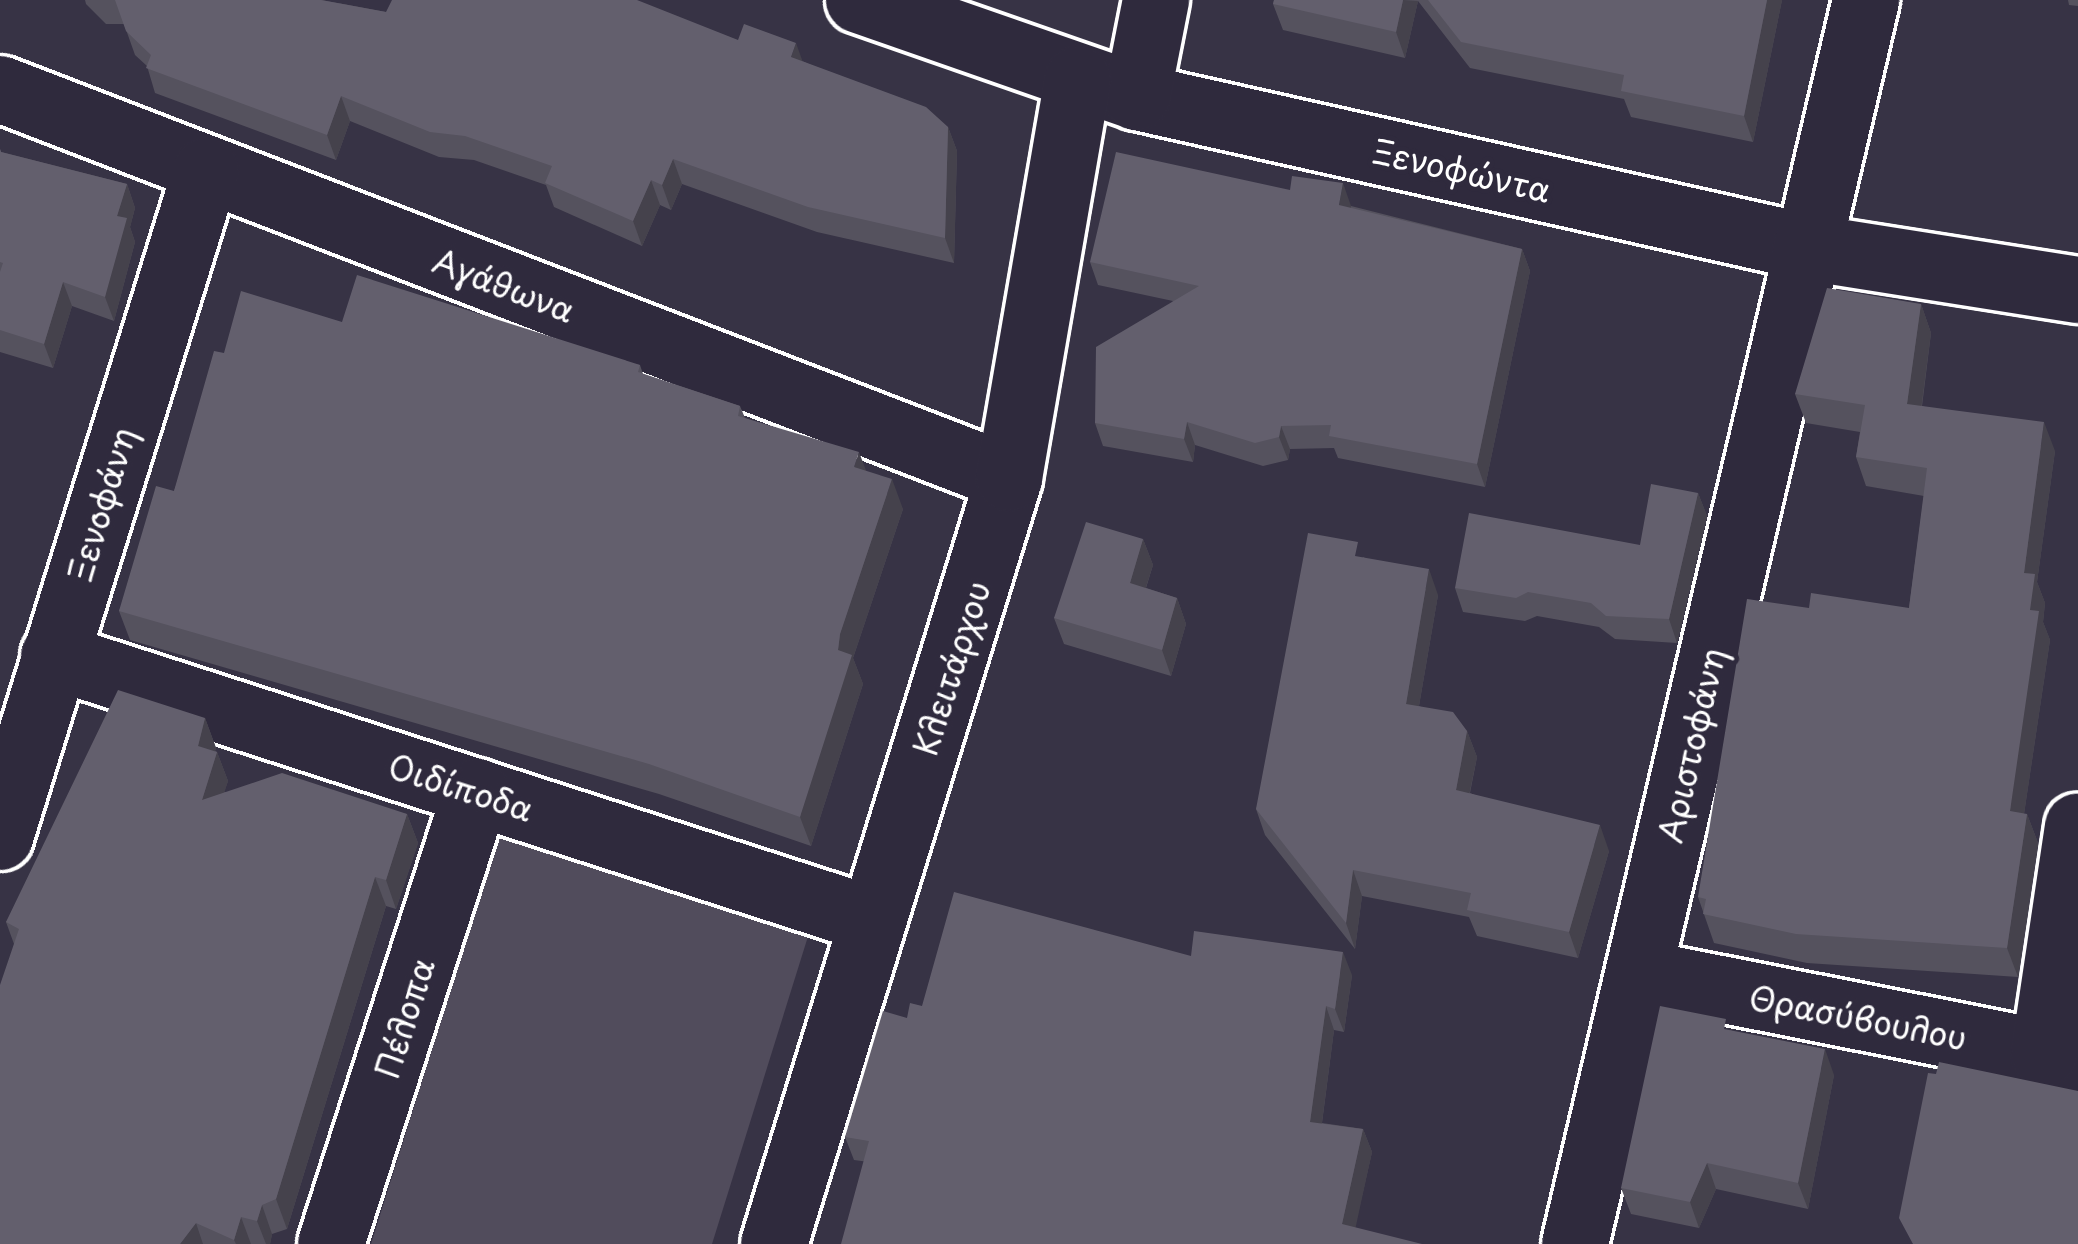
<!DOCTYPE html>
<html>
<head>
<meta charset="utf-8">
<style>
  body { margin:0 }
  #map { position:relative; width:2078px; height:1244px; overflow:hidden; background:#373345; font-family:"Playpen Sans",sans-serif }
  div>[style] { position:absolute }
  .green>* { inset:0; background:#514c5c }
  .roads { filter:drop-shadow(3px 0 #fff) drop-shadow(-3px 0 #fff) drop-shadow(0 3px #fff) drop-shadow(0 -3px #fff) }
  .minor>* { height:66px; margin:-33px; padding:0 33px; transform-origin:33px; border-radius:33px; background:#2f2a3d }
  .wall>* { inset:0; background:#55525e }
  .shaded-wall>* { inset:0; background:#45424c }
  .building>* { inset:0; background:#635f6d }
  span { translate:-50% -50%; white-space:nowrap; text-align:center; line-height:1.15; -webkit-text-stroke:10px #2f2a3d; paint-order:stroke }
  .street-label { font-size:33px; color:#fff }
</style>
</head>
<body>
<div id="map">
  <div class="green">
    <div style="clip-path:polygon(499px 835px,810px 930px,712px 1244px,371px 1244px)"></div>
  </div>
  <div class="roads">
    <div class="minor">
      <div style="left:859px;top:0;width:294px;rotate:19.2deg"></div>
      <div style="left:1137px;top:97px;width:686px;rotate:12.64deg"></div>
      <div style="left:1806px;top:247px;width:275px;rotate:9deg"></div>
      <div style="left:0;top:89px;width:1081px;rotate:21.08deg"></div>
      <div style="left:1137px;top:97px;width:99px;rotate:-78.9deg"></div>
      <div style="left:54px;top:656px;width:856px;rotate:17.88deg"></div>
      <div style="left:0;top:837px;width:697px;rotate:-72.81deg"></div>
      <div style="left:1639px;top:973px;width:448px;rotate:11.2deg"></div>
      <div style="left:2044px;top:1054px;width:230px;rotate:-81.5deg"></div>
      <div style="left:331px;top:1244px;width:475px;rotate:-72.2deg"></div>
      <div style="left:774px;top:1244px;width:801px;rotate:-72.94deg"></div>
      <div style="left:1009px;top:478px;width:405px;rotate:-80.2deg"></div>
      <div style="left:1575px;top:1244px;width:1278px;rotate:-76.83deg"></div>
    </div>
  </div>
  <div class="wall">
    <div style="clip-path:polygon(85px 0,321px 0,386px 12px,738px 40px,802px 61px,948px 127px,957px 151px,954px 263px,817px 232px,682px 184px,671px 210px,660px 205px,642px 246px,554px 207px,546px 185px,474px 160px,439px 157px,350px 121px,336px 160px,155px 93px,147px 66px,135px 55px,124px 24px,106px 24px,86px 4px)"></div>
    <div style="clip-path:polygon(1274px 0,1782px 0,1753px 142px,1631px 117px,1624px 99px,1470px 68px,1418px 1px,1405px 58px,1283px 30px,1273px 4px)"></div>
    <div style="clip-path:polygon(2068px 0,2078px 0,2078px 6px,2069px 5px)"></div>
    <div style="clip-path:polygon(0 149px,1px 152px,127px 184px,135px 208px,130px 227px,135px 242px,114px 321px,72px 306px,53px 368px,0 352px)"></div>
    <div style="clip-path:polygon(1351px 206px,1522px 249px,1530px 271px,1485px 487px,1338px 458px,1334px 448px,1290px 449px,1288px 460px,1263px 466px,1195px 445px,1193px 462px,1103px 446px,1095px 423px,1173px 301px,1098px 285px,1090px 262px)"></div>
    <div style="clip-path:polygon(1921px 304px,1931px 333px,1922px 406px,2055px 451px,2037px 582px,2045px 603px,2043px 622px,2050px 640px,2024px 814px,2027px 814px,2038px 843px,2018px 977px,1807px 963px,1714px 943px,1698px 897px,1809px 608px,1909px 608px,1924px 496px,1866px 486px,1856px 457px,1860px 432px,1806px 423px,1795px 394px)"></div>
    <div style="clip-path:polygon(342px 322px,640px 365px,643px 374px,740px 406px,745px 418px,866px 471px,903px 509px,853px 658px,863px 684px,811px 846px,659px 794px,130px 640px,119px 611px,174px 491px,224px 353px)"></div>
    <div style="clip-path:polygon(1698px 493px,1707px 516px,1677px 643px,1615px 639px,1599px 627px,1537px 616px,1525px 621px,1463px 612px,1455px 588px,1640px 545px)"></div>
    <div style="clip-path:polygon(1143px 539px,1153px 565px,1146px 588px,1177px 598px,1186px 624px,1171px 676px,1064px 644px,1054px 618px)"></div>
    <div style="clip-path:polygon(1363px 557px,1438px 595px,1419px 706px,1467px 731px,1477px 757px,1470px 793px,1609px 851px,1578px 958px,1477px 936px,1469px 917px,1362px 896px,1355px 949px,1265px 835px,1256px 809px)"></div>
    <div style="clip-path:polygon(205px 718px,216px 748px,215px 751px,217px 752px,228px 781px,224px 792px,407px 814px,418px 843px,396px 909px,386px 906px,287px 1229px,272px 1234px,270px 1244px,0 1244px,14px 944px,6px 922px)"></div>
    <div style="clip-path:polygon(1191px 956px,1352px 975px,1344px 1032px,1334px 1030px,1322px 1123px,1363px 1129px,1372px 1152px,1355px 1227px,854px 1160px,845px 1137px,907px 1018px,922px 1006px)"></div>
    <div style="clip-path:polygon(1730px 1030px,1834px 1075px,1808px 1209px,1716px 1189px,1699px 1228px,1631px 1214px,1621px 1188px)"></div>
  </div>
  <div class="shaded-wall">
    <div style="clip-path:polygon(1403px 0,1418px 1px,1405px 58px,1396px 32px)"></div>
    <div style="clip-path:polygon(1767px 0,1782px 0,1753px 142px,1744px 116px)"></div>
    <div style="clip-path:polygon(796px 43px,805px 68px,791px 57px)"></div>
    <div style="clip-path:polygon(341px 96px,350px 121px,336px 160px,327px 135px)"></div>
    <div style="clip-path:polygon(948px 127px,957px 151px,954px 263px,945px 238px)"></div>
    <div style="clip-path:polygon(673px 159px,682px 184px,671px 210px,662px 185px)"></div>
    <div style="clip-path:polygon(651px 180px,660px 205px,642px 246px,633px 221px)"></div>
    <div style="clip-path:polygon(1343px 183px,1351px 206px,1348px 227px,1339px 205px)"></div>
    <div style="clip-path:polygon(127px 184px,135px 208px,130px 227px,135px 242px,114px 321px,105px 297px,117px 216px)"></div>
    <div style="clip-path:polygon(1522px 249px,1530px 271px,1485px 487px,1477px 464px)"></div>
    <div style="clip-path:polygon(63px 282px,72px 306px,53px 368px,44px 344px)"></div>
    <div style="clip-path:polygon(1921px 304px,1931px 333px,1918px 433px,1907px 404px)"></div>
    <div style="clip-path:polygon(1187px 422px,1195px 445px,1193px 462px,1184px 439px)"></div>
    <div style="clip-path:polygon(2044px 422px,2055px 451px,2037px 582px,2045px 603px,2043px 622px,2050px 640px,2020px 841px,2010px 811px,2030px 610px,2024px 573px)"></div>
    <div style="clip-path:polygon(1281px 426px,1290px 449px,1288px 460px,1279px 437px)"></div>
    <div style="clip-path:polygon(859px 452px,870px 481px,854px 467px)"></div>
    <div style="clip-path:polygon(892px 479px,903px 509px,853px 658px,863px 684px,811px 846px,800px 817px,838px 650px,840px 634px)"></div>
    <div style="clip-path:polygon(1698px 493px,1707px 516px,1677px 643px,1669px 619px)"></div>
    <div style="clip-path:polygon(1143px 539px,1153px 565px,1139px 609px,1130px 583px)"></div>
    <div style="clip-path:polygon(1429px 569px,1438px 595px,1415px 729px,1406px 704px)"></div>
    <div style="clip-path:polygon(1177px 598px,1186px 624px,1171px 676px,1162px 650px)"></div>
    <div style="clip-path:polygon(205px 718px,216px 748px,208px 775px,198px 746px)"></div>
    <div style="clip-path:polygon(1467px 731px,1477px 757px,1465px 815px,1456px 790px)"></div>
    <div style="clip-path:polygon(217px 752px,228px 781px,213px 829px,202px 800px)"></div>
    <div style="clip-path:polygon(407px 814px,418px 843px,396px 909px,386px 880px)"></div>
    <div style="clip-path:polygon(2027px 814px,2038px 843px,2018px 977px,2007px 948px)"></div>
    <div style="clip-path:polygon(1600px 825px,1609px 851px,1578px 958px,1569px 932px)"></div>
    <div style="clip-path:polygon(1353px 870px,1362px 896px,1355px 949px,1346px 923px)"></div>
    <div style="clip-path:polygon(375px 877px,386px 906px,287px 1229px,276px 1199px)"></div>
    <div style="clip-path:polygon(1343px 952px,1352px 975px,1344px 1032px,1335px 1009px)"></div>
    <div style="clip-path:polygon(1326px 1006px,1334px 1030px,1319px 1145px,1310px 1122px)"></div>
    <div style="clip-path:polygon(1825px 1049px,1834px 1075px,1808px 1209px,1798px 1183px)"></div>
    <div style="clip-path:polygon(1363px 1129px,1372px 1152px,1352px 1244px,1342px 1224px)"></div>
    <div style="clip-path:polygon(1707px 1163px,1716px 1189px,1699px 1228px,1690px 1202px)"></div>
    <div style="clip-path:polygon(262px 1205px,272px 1234px,270px 1244px,266px 1244px,257px 1221px)"></div>
    <div style="clip-path:polygon(241px 1217px,251px 1244px,236px 1244px,234px 1240px)"></div>
    <div style="clip-path:polygon(196px 1223px,203px 1244px,180px 1244px)"></div>
  </div>
  <div class="building">
    <div style="clip-path:polygon(115px 0,321px 0,386px 12px,392px 0,637px 0,738px 40px,744px 24px,796px 43px,791px 57px,926px 107px,948px 127px,945px 238px,808px 207px,673px 159px,662px 185px,651px 180px,633px 221px,545px 183px,552px 166px,465px 136px,430px 132px,341px 96px,327px 135px,146px 68px,151px 55px,126px 31px)"></div>
    <div style="clip-path:polygon(1274px 0,1403px 0,1396px 32px,1273px 4px)"></div>
    <div style="clip-path:polygon(1428px 0,1767px 0,1744px 116px,1621px 91px,1624px 75px,1461px 42px)"></div>
    <div style="clip-path:polygon(0 149px,1px 152px,127px 184px,117px 216px,127px 218px,105px 297px,63px 282px,44px 344px,0 330px,0 272px,3px 263px,0 262px)"></div>
    <div style="clip-path:polygon(1116px 152px,1290px 190px,1292px 176px,1343px 183px,1339px 205px,1522px 249px,1477px 464px,1329px 436px,1331px 425px,1281px 426px,1279px 437px,1255px 443px,1187px 422px,1184px 439px,1095px 423px,1096px 347px,1199px 286px,1090px 262px)"></div>
    <div style="clip-path:polygon(357px 275px,640px 365px,638px 372px,740px 406px,738px 416px,859px 452px,854px 467px,892px 479px,840px 634px,838px 650px,852px 655px,800px 817px,649px 764px,119px 611px,156px 486px,174px 491px,214px 351px,224px 353px,241px 291px,342px 322px)"></div>
    <div style="clip-path:polygon(1827px 288px,1921px 304px,1907px 404px,2044px 422px,2024px 573px,2035px 574px,2030px 610px,2039px 611px,2010px 811px,2027px 814px,2007px 948px,1796px 934px,1703px 914px,1706px 899px,1698px 897px,1747px 599px,1809px 608px,1811px 593px,1909px 608px,1927px 468px,1856px 457px,1865px 405px,1795px 394px)"></div>
    <div style="clip-path:polygon(1651px 484px,1698px 493px,1669px 619px,1606px 616px,1591px 603px,1528px 592px,1516px 598px,1455px 588px,1469px 513px,1640px 545px)"></div>
    <div style="clip-path:polygon(1086px 522px,1143px 539px,1130px 583px,1177px 598px,1162px 650px,1054px 618px)"></div>
    <div style="clip-path:polygon(1308px 533px,1358px 542px,1355px 556px,1429px 569px,1406px 704px,1453px 712px,1467px 731px,1456px 790px,1600px 825px,1569px 932px,1467px 910px,1471px 893px,1353px 870px,1346px 923px,1256px 809px)"></div>
    <div style="clip-path:polygon(118px 690px,205px 718px,198px 746px,217px 752px,202px 800px,282px 773px,407px 814px,386px 880px,375px 877px,276px 1199px,262px 1205px,257px 1221px,241px 1217px,234px 1240px,196px 1223px,180px 1244px,0 1244px,0 985px,19px 929px,6px 922px)"></div>
    <div style="clip-path:polygon(954px 892px,1191px 956px,1194px 931px,1343px 952px,1335px 1009px,1326px 1006px,1310px 1122px,1363px 1129px,1342px 1224px,1422px 1244px,841px 1244px,869px 1141px,845px 1137px,883px 1011px,907px 1018px,910px 1003px,922px 1006px)"></div>
    <div style="clip-path:polygon(1660px 1006px,1726px 1019px,1724px 1029px,1825px 1049px,1798px 1183px,1707px 1163px,1690px 1202px,1621px 1188px)"></div>
    <div style="clip-path:polygon(1939px 1062px,2078px 1091px,2078px 1244px,1913px 1244px,1899px 1218px,1928px 1073px,1936px 1074px)"></div>
  </div>
  <div class="street-label">
    <span style="left:1462px;top:170px;rotate:13deg">Ξενοφώντα</span>
    <span style="left:504px;top:285px;rotate:21deg">Αγάθωνα</span>
    <span style="left:101px;top:504px;rotate:-73deg">Ξενοφάνη</span>
    <span style="left:951px;top:668px;rotate:-72deg">Κλειτάρχου</span>
    <span style="left:1691px;top:745px;rotate:-77deg">Αριστοφάνη</span>
    <span style="left:461px;top:787px;rotate:18deg">Οιδίποδα</span>
    <span style="left:1858px;top:1017px;rotate:11deg">Θρασύβουλου</span>
    <span style="left:404px;top:1018px;rotate:-72deg">Πέλοπα</span>
  </div>
</div>
</body>
</html>
